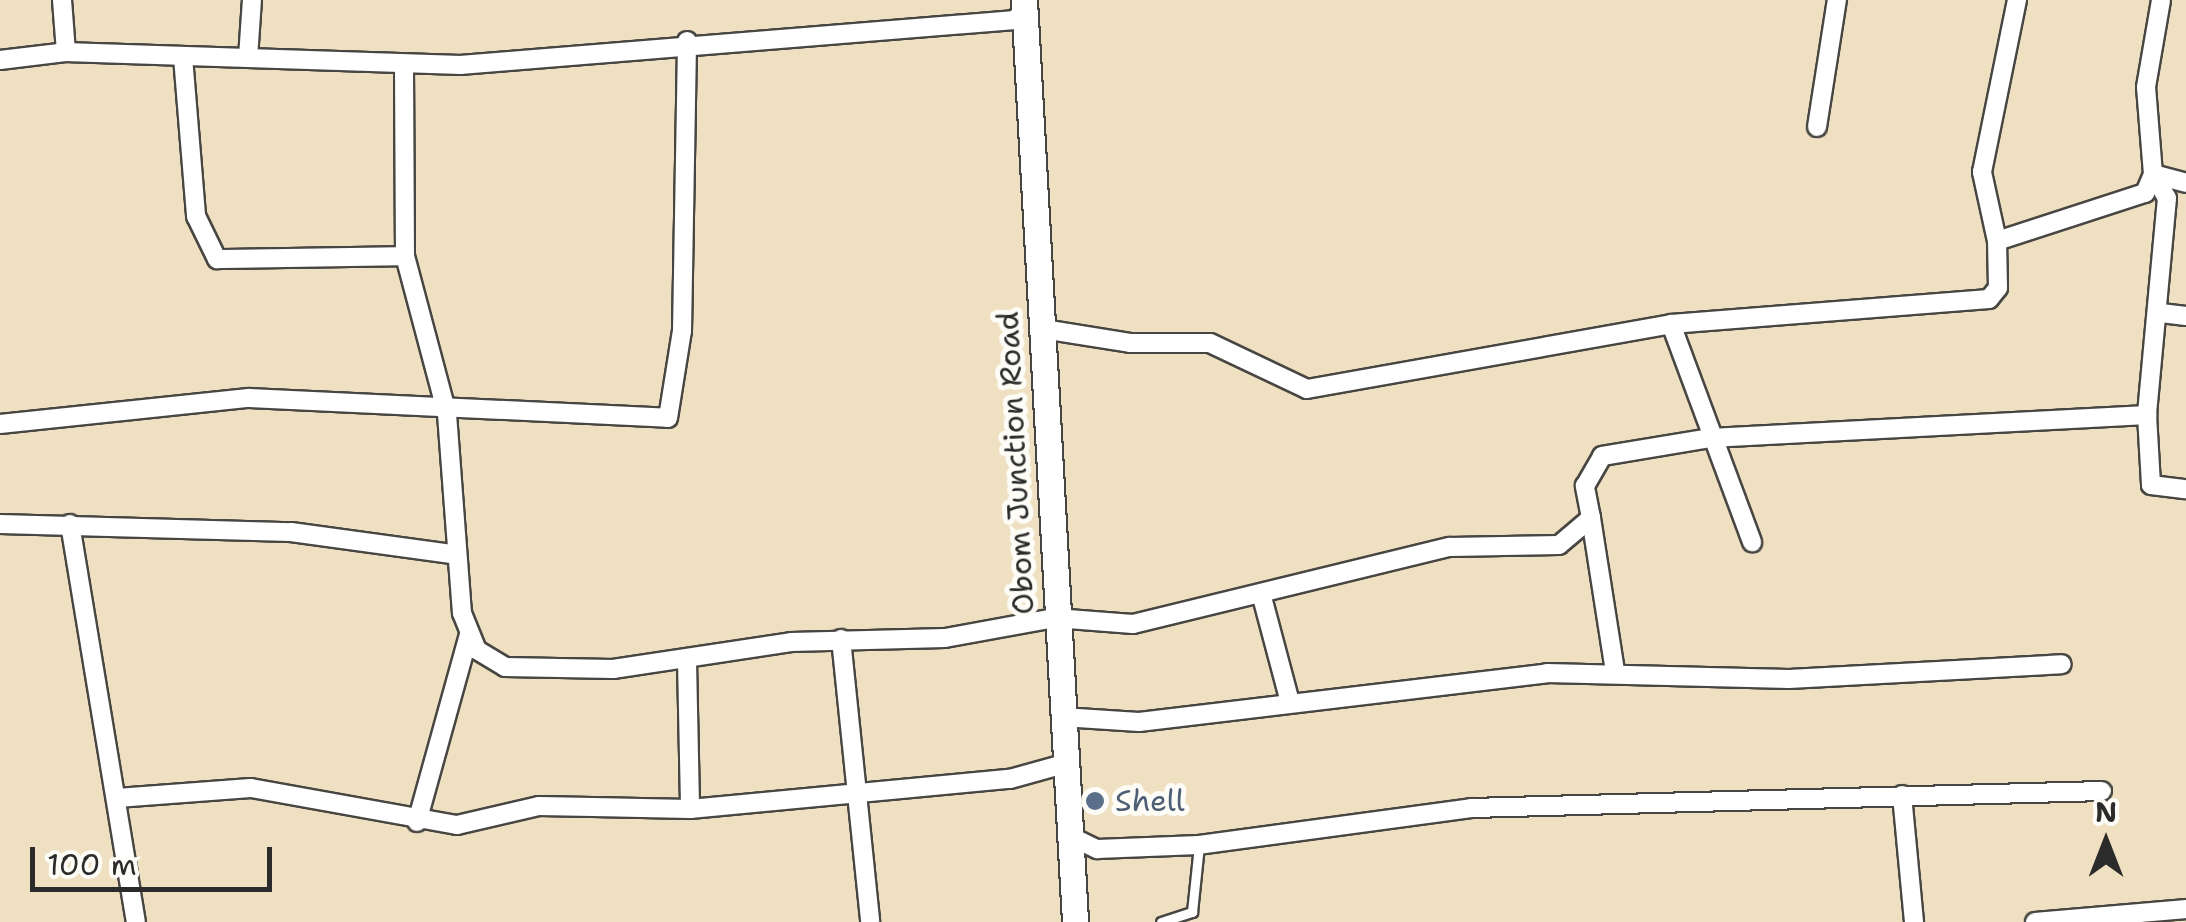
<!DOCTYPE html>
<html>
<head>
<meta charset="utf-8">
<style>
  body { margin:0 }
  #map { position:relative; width:2186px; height:922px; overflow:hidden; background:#efe0c1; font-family:"Shantell Sans",sans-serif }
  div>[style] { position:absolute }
  .roads { filter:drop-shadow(2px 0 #484642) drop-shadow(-2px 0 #484642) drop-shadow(0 2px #484642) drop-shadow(0 -2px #484642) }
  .lane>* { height:9px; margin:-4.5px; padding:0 4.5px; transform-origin:4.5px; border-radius:4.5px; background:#fff }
  .street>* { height:18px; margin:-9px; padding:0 9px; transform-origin:9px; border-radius:9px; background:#fff }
  .secondary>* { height:25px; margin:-12.5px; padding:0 12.5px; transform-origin:12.5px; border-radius:12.5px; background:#fff }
  .dots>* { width:28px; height:28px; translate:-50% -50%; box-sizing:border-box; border:5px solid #fdfcf7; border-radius:50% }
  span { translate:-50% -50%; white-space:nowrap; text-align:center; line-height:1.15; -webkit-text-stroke:10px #fdfcf7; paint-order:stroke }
  .street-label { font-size:30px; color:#2b2b2b }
  .service-label { font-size:30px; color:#4e5e75 }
  .left { translate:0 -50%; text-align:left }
  .north { position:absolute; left:2056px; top:792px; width:100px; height:100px; -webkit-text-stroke:8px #fdfcf7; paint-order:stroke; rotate:0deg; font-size:28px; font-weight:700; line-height:40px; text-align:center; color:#2b2b2b }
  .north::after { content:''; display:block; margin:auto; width:35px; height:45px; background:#2b2b2b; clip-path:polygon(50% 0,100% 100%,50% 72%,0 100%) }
  .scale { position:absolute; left:30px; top:847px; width:242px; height:45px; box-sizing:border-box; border:5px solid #2b2b2b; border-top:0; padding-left:12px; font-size:30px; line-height:35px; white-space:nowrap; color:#2b2b2b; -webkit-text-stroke:8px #fdfcf7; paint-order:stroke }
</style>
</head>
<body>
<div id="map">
  <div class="roads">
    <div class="lane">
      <div style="left:1161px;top:922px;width:33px;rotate:-18deg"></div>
      <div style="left:1192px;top:912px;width:67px;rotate:-84deg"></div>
    </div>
    <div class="street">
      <div style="left:62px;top:0;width:52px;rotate:85.6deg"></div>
      <div style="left:183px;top:57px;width:160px;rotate:85.3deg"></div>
      <div style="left:196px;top:216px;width:48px;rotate:64deg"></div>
      <div style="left:217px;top:259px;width:188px;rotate:-0.9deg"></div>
      <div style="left:248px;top:58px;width:58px;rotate:-86.1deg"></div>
      <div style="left:0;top:60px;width:66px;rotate:-6.9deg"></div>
      <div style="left:66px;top:52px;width:394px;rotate:1.9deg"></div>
      <div style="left:460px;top:65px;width:557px;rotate:-4.64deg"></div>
      <div style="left:1015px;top:20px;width:15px;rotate:-48deg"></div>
      <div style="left:404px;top:67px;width:189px;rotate:89.7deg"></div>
      <div style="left:405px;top:256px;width:163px;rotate:75.1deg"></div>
      <div style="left:447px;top:414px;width:200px;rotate:85.7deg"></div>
      <div style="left:462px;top:613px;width:40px;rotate:68deg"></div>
      <div style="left:477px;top:650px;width:33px;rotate:31deg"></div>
      <div style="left:505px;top:667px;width:108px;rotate:1.1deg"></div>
      <div style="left:613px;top:669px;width:180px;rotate:-8.6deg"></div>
      <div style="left:791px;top:642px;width:154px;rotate:-1.5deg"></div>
      <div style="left:945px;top:638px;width:112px;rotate:-10.3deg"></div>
      <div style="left:1055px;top:618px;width:78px;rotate:4.4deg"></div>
      <div style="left:1133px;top:624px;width:326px;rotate:-13.7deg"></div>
      <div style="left:1450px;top:547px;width:109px;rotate:-1.1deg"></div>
      <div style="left:1559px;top:545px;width:42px;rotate:-40.2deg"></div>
      <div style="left:1591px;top:518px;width:33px;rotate:-101deg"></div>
      <div style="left:1585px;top:486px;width:34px;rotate:-60deg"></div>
      <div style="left:1602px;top:456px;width:109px;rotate:-9.5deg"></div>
      <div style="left:1710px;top:438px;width:438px;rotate:-3deg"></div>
      <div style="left:1817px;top:127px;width:129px;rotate:-81.1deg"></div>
      <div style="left:2153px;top:174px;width:28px;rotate:60deg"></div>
      <div style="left:2167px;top:198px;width:218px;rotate:95.3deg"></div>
      <div style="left:2147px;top:415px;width:70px;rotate:86.7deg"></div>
      <div style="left:2151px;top:485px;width:35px;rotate:7deg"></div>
      <div style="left:2153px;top:174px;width:34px;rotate:15deg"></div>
      <div style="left:1997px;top:241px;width:71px;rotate:-102.3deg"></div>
      <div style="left:1982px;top:172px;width:176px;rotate:-78.5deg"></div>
      <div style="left:2161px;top:313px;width:25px;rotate:7deg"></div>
      <div style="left:1671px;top:324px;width:233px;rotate:69.6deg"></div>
      <div style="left:1043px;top:329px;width:88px;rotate:9.1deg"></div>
      <div style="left:1130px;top:343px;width:80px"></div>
      <div style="left:1210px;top:343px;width:107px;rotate:25.4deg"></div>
      <div style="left:1307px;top:389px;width:370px;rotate:-10.1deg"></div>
      <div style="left:1671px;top:324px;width:319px;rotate:-4.5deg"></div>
      <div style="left:1989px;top:299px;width:14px;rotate:-51deg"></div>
      <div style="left:1998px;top:288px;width:47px;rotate:-91.2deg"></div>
      <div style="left:1997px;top:241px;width:156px;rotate:-18deg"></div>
      <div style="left:2145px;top:193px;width:21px;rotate:-67deg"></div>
      <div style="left:2153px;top:174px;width:87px;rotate:-94.6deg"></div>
      <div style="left:2146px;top:87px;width:88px;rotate:-80.2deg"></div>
      <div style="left:0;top:424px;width:250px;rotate:-6deg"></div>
      <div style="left:249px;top:398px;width:419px;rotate:2.7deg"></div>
      <div style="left:668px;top:418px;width:88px;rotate:-80.9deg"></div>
      <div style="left:682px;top:331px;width:290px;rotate:-89deg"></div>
      <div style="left:1591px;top:518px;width:156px;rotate:81.1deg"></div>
      <div style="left:0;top:524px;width:291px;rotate:1.6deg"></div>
      <div style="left:291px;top:532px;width:162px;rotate:7.8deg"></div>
      <div style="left:70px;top:524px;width:403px;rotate:80.6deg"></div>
      <div style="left:1262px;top:597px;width:109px;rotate:75.1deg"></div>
      <div style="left:841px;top:639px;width:284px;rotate:84.1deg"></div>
      <div style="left:687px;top:661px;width:148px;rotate:88.8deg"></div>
      <div style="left:1062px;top:717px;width:77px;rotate:3.7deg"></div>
      <div style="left:1139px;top:722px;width:411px;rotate:-6.8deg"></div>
      <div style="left:1547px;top:673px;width:242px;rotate:1.4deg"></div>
      <div style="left:1789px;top:679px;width:273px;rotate:-3.1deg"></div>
      <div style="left:1902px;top:795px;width:128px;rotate:84.6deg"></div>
      <div style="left:117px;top:798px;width:134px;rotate:-4.3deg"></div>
      <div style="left:251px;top:788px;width:209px;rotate:10.2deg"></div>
      <div style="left:457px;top:825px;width:84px;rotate:-13deg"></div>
      <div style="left:539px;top:806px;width:151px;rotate:1.1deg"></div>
      <div style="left:690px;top:809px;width:321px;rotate:-5.4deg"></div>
      <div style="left:1010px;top:779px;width:56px;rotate:-15.5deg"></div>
      <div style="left:417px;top:822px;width:195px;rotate:-74.5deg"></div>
      <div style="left:1072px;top:837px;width:28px;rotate:26deg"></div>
      <div style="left:1097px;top:849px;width:102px;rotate:-2.2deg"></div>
      <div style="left:1199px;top:845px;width:275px;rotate:-7.7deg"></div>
      <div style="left:1471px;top:808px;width:631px;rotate:-1.54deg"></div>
      <div style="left:2035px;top:922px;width:152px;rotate:-4.9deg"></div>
    </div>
    <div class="secondary">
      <div style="left:1024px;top:0;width:923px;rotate:86.83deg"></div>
    </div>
  </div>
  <div class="dots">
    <div style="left:1095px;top:801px;background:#5c6f8a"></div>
  </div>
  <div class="street-label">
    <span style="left:1016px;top:463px;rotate:-93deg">Obom Junction Road</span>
  </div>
  <div class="service-label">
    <span class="left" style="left:1115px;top:801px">Shell</span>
  </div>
  <div class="north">N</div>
  <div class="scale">100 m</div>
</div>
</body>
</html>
